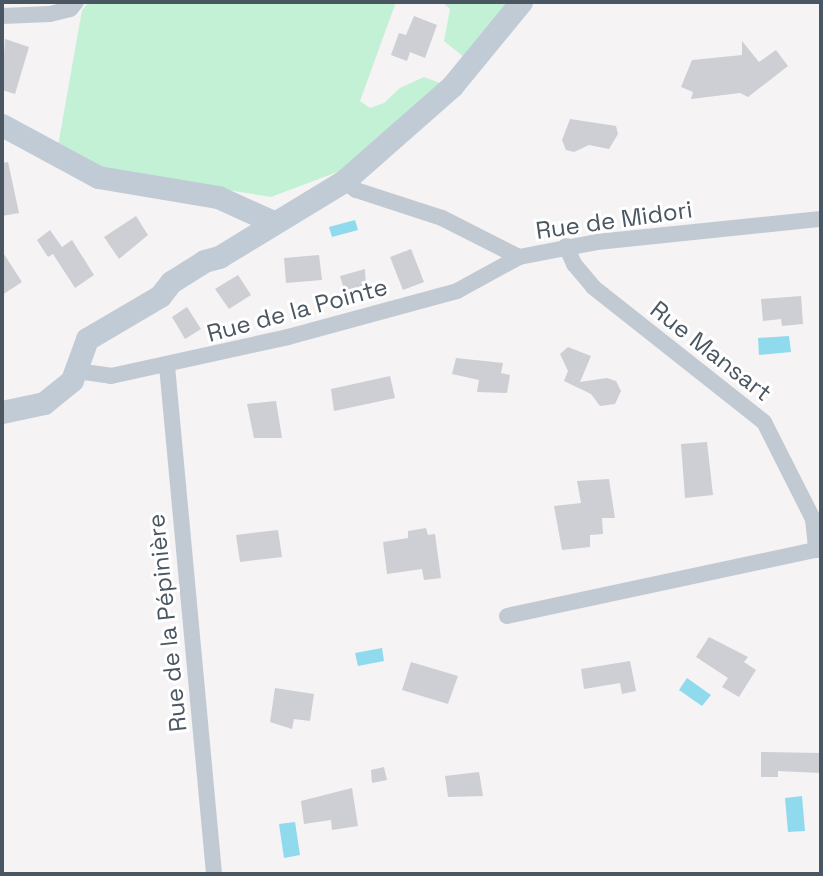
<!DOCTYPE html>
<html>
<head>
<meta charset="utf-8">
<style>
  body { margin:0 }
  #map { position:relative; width:823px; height:876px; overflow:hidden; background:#f5f3f3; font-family:"Space Grotesk",sans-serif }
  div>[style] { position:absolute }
  .green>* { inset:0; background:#c3f1d5 }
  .water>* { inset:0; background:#90daee }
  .building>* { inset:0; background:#cdcfd5 }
  .street>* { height:16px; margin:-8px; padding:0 8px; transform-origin:8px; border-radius:8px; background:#c1cad2 }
  .secondary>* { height:23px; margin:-11.5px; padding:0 11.5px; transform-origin:11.5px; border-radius:11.5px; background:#c1cbd6 }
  span { translate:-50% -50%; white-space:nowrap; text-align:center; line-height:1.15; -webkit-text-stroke:6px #fff; paint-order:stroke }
  .street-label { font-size:24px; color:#4a5661 }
  .frame { position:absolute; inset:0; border:4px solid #4a5661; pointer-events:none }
</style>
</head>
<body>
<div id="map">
  <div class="green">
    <div style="clip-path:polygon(89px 2px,396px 2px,360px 101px,370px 108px,384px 103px,400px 88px,424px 77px,440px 83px,345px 169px,271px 197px,114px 172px,58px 146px,82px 10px)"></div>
    <div style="clip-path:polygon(442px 2px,508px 2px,465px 58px,444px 41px,450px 9px)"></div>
  </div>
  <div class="water">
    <div style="clip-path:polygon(355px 220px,358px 230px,332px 237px,329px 227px)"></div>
    <div style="clip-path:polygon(789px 336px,791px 352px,759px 355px,758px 338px)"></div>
    <div style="clip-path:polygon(382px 648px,384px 661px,358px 666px,355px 653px)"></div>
    <div style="clip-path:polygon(687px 678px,711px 695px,702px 706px,679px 690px)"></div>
    <div style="clip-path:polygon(802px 796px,805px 831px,788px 832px,785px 798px)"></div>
    <div style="clip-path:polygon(295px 822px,300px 855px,284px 858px,279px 824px)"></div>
  </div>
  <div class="building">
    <div style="clip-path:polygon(414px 16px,437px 25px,425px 58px,410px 52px,407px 61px,391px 55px,399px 33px,406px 35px)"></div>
    <div style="clip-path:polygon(5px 39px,29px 47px,15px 94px,2px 90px)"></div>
    <div style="clip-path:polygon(742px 41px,759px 62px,776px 50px,788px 66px,748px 97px,740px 93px,691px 99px,693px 92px,681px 87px,692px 60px,742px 55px)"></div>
    <div style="clip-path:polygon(570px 119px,616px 126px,618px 134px,609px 149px,589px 145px,574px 152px,566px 150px,562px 140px)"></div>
    <div style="clip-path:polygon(8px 162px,19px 213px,2px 216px,2px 163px)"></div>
    <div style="clip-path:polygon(136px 216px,148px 235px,119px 259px,104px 237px)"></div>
    <div style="clip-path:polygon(50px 230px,62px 247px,72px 240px,94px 275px,75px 288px,53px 254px,48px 257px,37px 240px)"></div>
    <div style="clip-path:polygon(411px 249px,424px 282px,403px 290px,390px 257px)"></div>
    <div style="clip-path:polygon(2px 251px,22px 282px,2px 295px)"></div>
    <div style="clip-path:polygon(319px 255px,322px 280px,286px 283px,284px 258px)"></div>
    <div style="clip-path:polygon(365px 269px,366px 290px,346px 296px,340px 276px)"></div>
    <div style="clip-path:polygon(238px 275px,251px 295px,229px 309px,215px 289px)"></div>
    <div style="clip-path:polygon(801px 296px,803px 324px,782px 326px,781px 319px,763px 321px,761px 299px)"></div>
    <div style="clip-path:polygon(187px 307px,201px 329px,185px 339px,172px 317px)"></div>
    <div style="clip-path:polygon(568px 347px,591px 356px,580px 382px,607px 378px,616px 381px,621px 391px,615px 404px,600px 406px,591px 394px,564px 381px,568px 371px,560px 354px)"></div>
    <div style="clip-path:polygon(456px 358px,503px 363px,501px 373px,510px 375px,507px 393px,477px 392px,479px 380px,452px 374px)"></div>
    <div style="clip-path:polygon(390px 376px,395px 398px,334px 411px,331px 389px)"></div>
    <div style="clip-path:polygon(276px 401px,282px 438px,254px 438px,247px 404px)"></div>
    <div style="clip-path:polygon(707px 442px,713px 495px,685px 498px,681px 444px)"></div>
    <div style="clip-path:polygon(609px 479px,615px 518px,602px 518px,603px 534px,590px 535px,590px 547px,562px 550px,554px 506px,581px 503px,577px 481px)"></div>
    <div style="clip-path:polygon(426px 528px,428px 535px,435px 534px,441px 578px,424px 580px,422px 569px,387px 574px,383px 542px,408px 538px,408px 531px)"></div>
    <div style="clip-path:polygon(278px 530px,282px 557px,240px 562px,236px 535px)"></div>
    <div style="clip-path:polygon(709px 637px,748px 657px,744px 662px,756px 670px,739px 697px,722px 687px,728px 678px,696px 657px)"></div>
    <div style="clip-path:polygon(630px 661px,636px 691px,622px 694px,620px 683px,584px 689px,581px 669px)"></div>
    <div style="clip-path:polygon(411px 662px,458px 676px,448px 704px,402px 690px)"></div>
    <div style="clip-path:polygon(275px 688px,314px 694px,310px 721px,294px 719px,292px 729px,270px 722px)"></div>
    <div style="clip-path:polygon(761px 752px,821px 753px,821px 773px,778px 771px,778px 777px,761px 777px)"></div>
    <div style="clip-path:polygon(384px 767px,387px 780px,372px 783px,371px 770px)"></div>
    <div style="clip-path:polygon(479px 772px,483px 796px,448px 797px,445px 776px)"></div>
    <div style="clip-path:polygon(352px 788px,358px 826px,332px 830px,331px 820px,304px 824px,301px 801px)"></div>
  </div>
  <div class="street">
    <div style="left:2px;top:16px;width:48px;rotate:-2.4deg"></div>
    <div style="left:50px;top:14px;width:21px;rotate:-14deg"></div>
    <div style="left:70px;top:9px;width:9px;rotate:-49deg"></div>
    <div style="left:344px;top:181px;width:15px;rotate:37deg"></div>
    <div style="left:356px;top:190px;width:90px;rotate:18deg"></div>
    <div style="left:442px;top:218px;width:86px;rotate:26.9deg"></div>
    <div style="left:519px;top:257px;width:79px;rotate:-10.9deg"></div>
    <div style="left:597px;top:242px;width:225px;rotate:-5.9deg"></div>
    <div style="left:566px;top:246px;width:20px;rotate:66deg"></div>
    <div style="left:574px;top:264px;width:30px;rotate:50deg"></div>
    <div style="left:593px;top:287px;width:218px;rotate:38.3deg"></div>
    <div style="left:764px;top:422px;width:109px;rotate:63.2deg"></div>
    <div style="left:813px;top:519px;width:31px;rotate:84deg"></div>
    <div style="left:816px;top:550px;width:5px"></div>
    <div style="left:167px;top:366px;width:510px;rotate:84.71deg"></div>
    <div style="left:77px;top:371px;width:34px;rotate:8deg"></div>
    <div style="left:111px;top:376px;width:181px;rotate:-12.4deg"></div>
    <div style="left:288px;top:337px;width:175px;rotate:-15.2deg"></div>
    <div style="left:457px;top:291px;width:71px;rotate:-28.7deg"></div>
    <div style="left:507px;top:616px;width:316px;rotate:-12.1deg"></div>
  </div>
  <div class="secondary">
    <div style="left:2px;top:125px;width:109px;rotate:28.4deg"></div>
    <div style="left:98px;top:177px;width:122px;rotate:9.5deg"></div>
    <div style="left:218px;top:197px;width:60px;rotate:24.4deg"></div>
    <div style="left:2px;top:412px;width:43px;rotate:-12.1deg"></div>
    <div style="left:44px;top:403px;width:36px;rotate:-39deg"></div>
    <div style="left:72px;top:380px;width:44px;rotate:-69.9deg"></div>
    <div style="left:87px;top:339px;width:85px;rotate:-30.5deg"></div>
    <div style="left:160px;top:296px;width:18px;rotate:-52deg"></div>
    <div style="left:171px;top:282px;width:39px;rotate:-32deg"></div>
    <div style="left:204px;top:261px;width:16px;rotate:-15deg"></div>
    <div style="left:219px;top:257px;width:146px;rotate:-31.3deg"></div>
    <div style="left:344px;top:181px;width:144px;rotate:-41.3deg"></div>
    <div style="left:452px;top:86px;width:109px;rotate:-50.6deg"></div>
  </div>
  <div class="street-label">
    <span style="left:614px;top:220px;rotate:-8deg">Rue de Midori</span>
    <span style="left:297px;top:310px;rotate:-15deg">Rue de la Pointe</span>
    <span style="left:711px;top:351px;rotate:38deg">Rue Mansart</span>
    <span style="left:167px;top:623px;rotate:-96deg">Rue de la Pépinière</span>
  </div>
  <div class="frame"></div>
</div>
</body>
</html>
